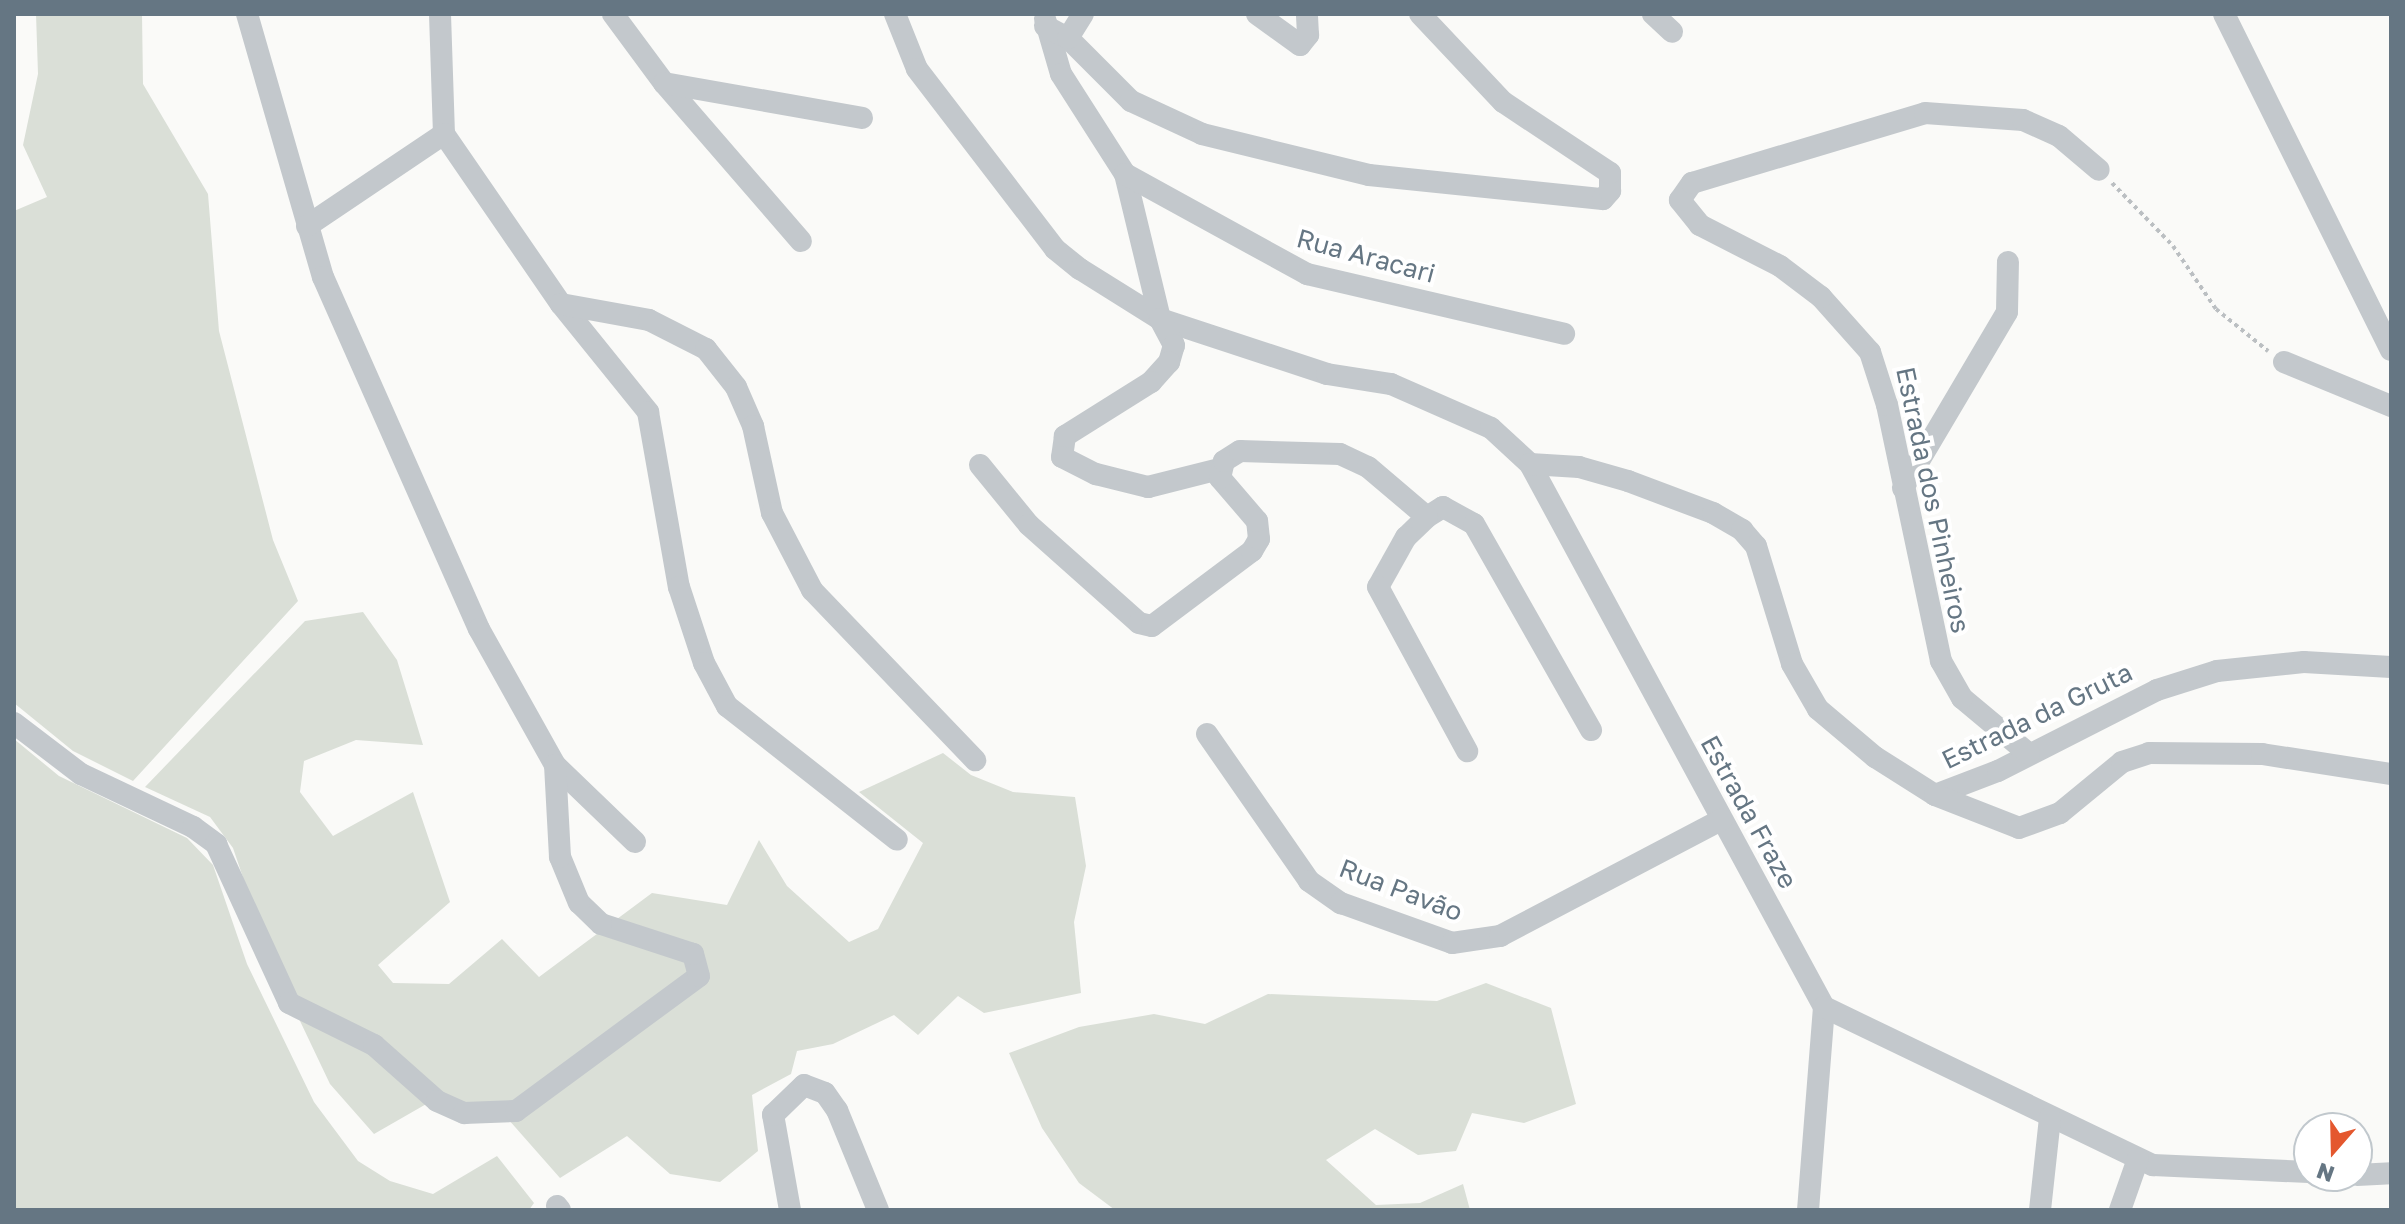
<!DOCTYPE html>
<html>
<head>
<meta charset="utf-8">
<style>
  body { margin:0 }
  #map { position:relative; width:2405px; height:1224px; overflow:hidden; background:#fafaf8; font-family:"Golos Text",sans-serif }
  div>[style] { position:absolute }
  .green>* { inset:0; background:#dadfd7 }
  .path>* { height:4px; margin-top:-2px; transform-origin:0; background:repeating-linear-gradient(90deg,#bbbfc2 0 4px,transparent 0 8px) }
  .minor>* { height:22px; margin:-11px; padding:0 11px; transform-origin:11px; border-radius:11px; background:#c3c8cc }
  span { translate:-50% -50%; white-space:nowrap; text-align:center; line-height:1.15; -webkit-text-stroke:8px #fff; paint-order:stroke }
  .street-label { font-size:26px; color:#657683 }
  .frame { position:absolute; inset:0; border:16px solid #657683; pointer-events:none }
  .north { position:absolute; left:2293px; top:1112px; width:80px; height:80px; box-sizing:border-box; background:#fff; border:2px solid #c1c8cd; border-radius:50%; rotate:200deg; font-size:22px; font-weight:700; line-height:32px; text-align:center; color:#657683 }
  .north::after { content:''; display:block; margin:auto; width:28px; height:36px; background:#e4572e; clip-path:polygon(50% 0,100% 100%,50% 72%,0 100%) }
</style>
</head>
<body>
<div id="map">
  <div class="green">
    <div style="clip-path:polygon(36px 14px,142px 14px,143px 84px,208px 194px,219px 331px,273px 540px,298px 601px,133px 781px,73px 751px,14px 703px,14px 211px,47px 197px,23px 145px,38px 74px)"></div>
    <div style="clip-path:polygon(363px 612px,397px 660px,423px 745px,356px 740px,304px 761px,300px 792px,333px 836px,413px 792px,450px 902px,378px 965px,393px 983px,449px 984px,502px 939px,539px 977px,652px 893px,727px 905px,759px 840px,787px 886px,849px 942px,878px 929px,923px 843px,859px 792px,943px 753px,971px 775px,1013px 792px,1075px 797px,1086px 866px,1074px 922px,1081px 993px,984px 1013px,958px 996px,918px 1035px,894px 1015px,833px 1044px,797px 1051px,791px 1074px,752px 1095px,758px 1151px,720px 1182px,670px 1174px,627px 1136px,560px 1178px,508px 1119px,435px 1099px,374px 1134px,330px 1084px,271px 960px,233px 848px,210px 817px,145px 787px,305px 621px)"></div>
    <div style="clip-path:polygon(14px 739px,59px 776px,187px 838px,213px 865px,247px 964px,314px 1102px,358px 1161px,390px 1181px,433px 1194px,497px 1156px,534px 1203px,529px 1210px,14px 1210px)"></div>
    <div style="clip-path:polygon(1486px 983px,1551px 1008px,1576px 1104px,1524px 1123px,1472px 1113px,1456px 1151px,1418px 1155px,1375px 1129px,1326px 1160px,1376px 1205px,1420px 1203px,1463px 1184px,1470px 1210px,1115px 1210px,1079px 1183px,1042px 1128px,1009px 1053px,1079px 1027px,1154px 1014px,1205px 1024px,1268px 994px,1437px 1001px)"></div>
  </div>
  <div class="path">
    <div style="left:2112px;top:183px;width:88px;rotate:45.9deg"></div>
    <div style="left:2173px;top:246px;width:76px;rotate:55.7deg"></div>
    <div style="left:2216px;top:309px;width:67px;rotate:38.9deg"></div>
  </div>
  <div class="minor">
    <div style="left:247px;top:14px;width:274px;rotate:73.9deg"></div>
    <div style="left:323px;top:277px;width:385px;rotate:66.1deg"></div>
    <div style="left:479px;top:629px;width:156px;rotate:60.8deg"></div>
    <div style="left:555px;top:765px;width:111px;rotate:43.9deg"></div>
    <div style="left:440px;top:14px;width:120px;rotate:88.1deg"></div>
    <div style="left:444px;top:134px;width:206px;rotate:55.5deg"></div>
    <div style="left:561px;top:304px;width:139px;rotate:51.1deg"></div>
    <div style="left:648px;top:412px;width:178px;rotate:80deg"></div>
    <div style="left:679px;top:587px;width:80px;rotate:71.8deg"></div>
    <div style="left:704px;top:663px;width:49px;rotate:61.9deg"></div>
    <div style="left:727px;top:706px;width:216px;rotate:38.2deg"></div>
    <div style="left:613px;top:14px;width:86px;rotate:53.5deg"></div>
    <div style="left:664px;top:83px;width:209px;rotate:49.1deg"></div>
    <div style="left:895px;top:14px;width:59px;rotate:68.2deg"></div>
    <div style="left:917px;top:69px;width:227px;rotate:52.5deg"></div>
    <div style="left:1055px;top:249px;width:32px;rotate:39deg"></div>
    <div style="left:1080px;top:269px;width:94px;rotate:32deg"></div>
    <div style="left:1160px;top:319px;width:176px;rotate:18.2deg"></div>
    <div style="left:1327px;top:374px;width:65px;rotate:8.9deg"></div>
    <div style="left:1391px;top:384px;width:109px;rotate:23.7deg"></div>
    <div style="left:1491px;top:428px;width:53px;rotate:42.7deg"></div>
    <div style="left:1530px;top:464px;width:617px;rotate:61.57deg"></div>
    <div style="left:1824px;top:1007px;width:204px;rotate:94.5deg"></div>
    <div style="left:1257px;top:14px;width:53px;rotate:35.8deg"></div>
    <div style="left:1300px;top:45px;width:13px;rotate:-51deg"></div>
    <div style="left:1308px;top:35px;width:21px;rotate:-93deg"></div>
    <div style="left:1653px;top:14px;width:26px;rotate:43deg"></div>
    <div style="left:2224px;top:14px;width:375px;rotate:63.6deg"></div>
    <div style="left:1045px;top:19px;width:57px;rotate:73.8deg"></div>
    <div style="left:1061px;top:74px;width:119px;rotate:57.4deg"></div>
    <div style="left:1125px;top:174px;width:149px;rotate:76.4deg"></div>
    <div style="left:1160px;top:319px;width:30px;rotate:62deg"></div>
    <div style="left:1174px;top:345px;width:18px;rotate:106deg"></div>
    <div style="left:1169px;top:362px;width:27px;rotate:132deg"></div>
    <div style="left:1151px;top:382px;width:102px;rotate:147.9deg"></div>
    <div style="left:1065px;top:436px;width:21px;rotate:98deg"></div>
    <div style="left:1062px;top:457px;width:38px;rotate:27deg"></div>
    <div style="left:1096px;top:474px;width:54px;rotate:14deg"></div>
    <div style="left:1148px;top:487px;width:73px;rotate:-14.2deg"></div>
    <div style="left:1045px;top:26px;width:26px;rotate:28deg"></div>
    <div style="left:1068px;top:38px;width:89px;rotate:45deg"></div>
    <div style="left:1131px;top:101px;width:78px;rotate:24.9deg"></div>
    <div style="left:1202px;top:134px;width:172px;rotate:13.8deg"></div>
    <div style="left:1369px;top:175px;width:235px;rotate:5.9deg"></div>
    <div style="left:1603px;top:199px;width:11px;rotate:-49deg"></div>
    <div style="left:1610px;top:191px;width:18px;rotate:-90deg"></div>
    <div style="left:1610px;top:173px;width:128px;rotate:-146.4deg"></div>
    <div style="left:1503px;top:102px;width:121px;rotate:-133.3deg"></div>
    <div style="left:1068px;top:38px;width:28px;rotate:-58deg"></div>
    <div style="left:664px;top:83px;width:201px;rotate:10deg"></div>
    <div style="left:1125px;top:174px;width:208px;rotate:28.8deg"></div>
    <div style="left:1307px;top:274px;width:264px;rotate:13.1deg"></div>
    <div style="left:307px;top:226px;width:165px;rotate:-33.9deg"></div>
    <div style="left:561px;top:304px;width:89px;rotate:10.3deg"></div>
    <div style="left:649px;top:320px;width:64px;rotate:27deg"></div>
    <div style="left:706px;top:349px;width:48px;rotate:51.7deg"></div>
    <div style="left:736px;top:387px;width:43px;rotate:66.4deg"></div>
    <div style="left:753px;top:426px;width:89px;rotate:77.7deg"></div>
    <div style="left:772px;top:513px;width:87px;rotate:62.5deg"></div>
    <div style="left:812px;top:590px;width:236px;rotate:46.2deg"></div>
    <div style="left:2284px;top:362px;width:116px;rotate:22.4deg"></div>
    <div style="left:1530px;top:464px;width:49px;rotate:3.5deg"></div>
    <div style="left:1579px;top:467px;width:51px;rotate:15.9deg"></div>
    <div style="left:1628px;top:481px;width:91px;rotate:20.6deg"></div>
    <div style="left:1713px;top:513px;width:34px;rotate:30deg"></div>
    <div style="left:1742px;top:530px;width:21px;rotate:49deg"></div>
    <div style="left:1756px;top:546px;width:123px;rotate:73deg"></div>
    <div style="left:1792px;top:664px;width:52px;rotate:60deg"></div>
    <div style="left:1818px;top:709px;width:75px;rotate:40.1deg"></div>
    <div style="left:1875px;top:757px;width:71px;rotate:32.3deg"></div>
    <div style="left:1935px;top:795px;width:67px;rotate:-20.9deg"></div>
    <div style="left:1998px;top:771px;width:178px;rotate:-27deg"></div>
    <div style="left:2157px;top:690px;width:63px;rotate:-17.6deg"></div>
    <div style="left:2217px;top:671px;width:87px;rotate:-5.9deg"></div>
    <div style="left:2304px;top:662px;width:87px;rotate:3.3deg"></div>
    <div style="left:980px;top:465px;width:77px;rotate:50.8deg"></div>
    <div style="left:1029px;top:525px;width:147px;rotate:41.7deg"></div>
    <div style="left:1139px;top:623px;width:13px;rotate:13deg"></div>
    <div style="left:1152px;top:626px;width:125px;rotate:-36.9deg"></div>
    <div style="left:1252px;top:551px;width:14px;rotate:-60deg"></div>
    <div style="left:1259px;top:539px;width:18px;rotate:-96deg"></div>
    <div style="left:1257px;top:521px;width:57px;rotate:-130.7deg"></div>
    <div style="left:1220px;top:478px;width:17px;rotate:-77deg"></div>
    <div style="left:1224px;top:461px;width:19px;rotate:-32deg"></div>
    <div style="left:1240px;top:451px;width:100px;rotate:1.7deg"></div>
    <div style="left:1340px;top:454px;width:31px;rotate:25deg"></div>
    <div style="left:1368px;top:467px;width:77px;rotate:40.3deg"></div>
    <div style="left:1427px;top:517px;width:19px;rotate:-32deg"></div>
    <div style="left:1443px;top:507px;width:35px;rotate:29deg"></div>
    <div style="left:1474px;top:524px;width:237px;rotate:60.4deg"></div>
    <div style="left:1903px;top:488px;width:204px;rotate:-59.4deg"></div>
    <div style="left:2007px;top:312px;width:50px;rotate:-88.9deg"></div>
    <div style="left:1427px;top:517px;width:29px;rotate:136deg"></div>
    <div style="left:1406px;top:537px;width:57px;rotate:119.2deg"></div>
    <div style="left:1378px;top:587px;width:187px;rotate:61.5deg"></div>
    <div style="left:14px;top:723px;width:84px;rotate:37.3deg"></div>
    <div style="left:81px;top:774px;width:124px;rotate:25.3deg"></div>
    <div style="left:193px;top:827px;width:29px;rotate:36deg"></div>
    <div style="left:216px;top:844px;width:175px;rotate:65.3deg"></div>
    <div style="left:289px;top:1003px;width:95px;rotate:26.3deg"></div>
    <div style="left:374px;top:1045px;width:84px;rotate:41.6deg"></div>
    <div style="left:437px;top:1101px;width:30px;rotate:24deg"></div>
    <div style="left:464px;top:1113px;width:52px;rotate:-2.2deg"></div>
    <div style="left:516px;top:1111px;width:227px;rotate:-36.4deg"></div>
    <div style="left:699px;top:976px;width:23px;rotate:-105deg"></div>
    <div style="left:693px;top:954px;width:97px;rotate:-161.9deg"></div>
    <div style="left:601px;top:924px;width:30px;rotate:-136deg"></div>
    <div style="left:579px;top:903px;width:50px;rotate:-112.4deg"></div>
    <div style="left:560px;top:857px;width:92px;rotate:-93.1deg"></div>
    <div style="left:1207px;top:734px;width:179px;rotate:55.2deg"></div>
    <div style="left:1309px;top:881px;width:39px;rotate:35deg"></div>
    <div style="left:1341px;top:903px;width:118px;rotate:19.8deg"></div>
    <div style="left:1452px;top:943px;width:49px;rotate:-8.3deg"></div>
    <div style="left:1500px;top:936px;width:250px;rotate:-27.7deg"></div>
    <div style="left:2029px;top:754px;width:87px;rotate:-140.1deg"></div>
    <div style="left:1962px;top:698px;width:43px;rotate:-119.6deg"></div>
    <div style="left:1941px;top:661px;width:262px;rotate:-101.9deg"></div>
    <div style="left:1887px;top:405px;width:56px;rotate:-107.8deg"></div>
    <div style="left:1870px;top:352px;width:74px;rotate:-131.7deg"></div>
    <div style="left:1821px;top:297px;width:51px;rotate:-142.9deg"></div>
    <div style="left:1780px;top:266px;width:90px;rotate:-152.9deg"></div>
    <div style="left:1700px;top:225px;width:32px;rotate:-129deg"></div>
    <div style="left:1680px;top:200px;width:21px;rotate:-55deg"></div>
    <div style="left:1692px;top:183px;width:243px;rotate:-16.7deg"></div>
    <div style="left:1925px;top:113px;width:98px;rotate:4.1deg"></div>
    <div style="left:2023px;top:120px;width:39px;rotate:24deg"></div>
    <div style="left:2059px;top:136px;width:52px;rotate:40.4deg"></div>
    <div style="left:1935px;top:795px;width:90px;rotate:21.4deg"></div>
    <div style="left:2019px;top:828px;width:44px;rotate:-20.1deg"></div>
    <div style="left:2060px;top:813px;width:80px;rotate:-39.4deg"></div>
    <div style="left:2122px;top:762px;width:28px;rotate:-18deg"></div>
    <div style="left:2149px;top:753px;width:113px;rotate:0.5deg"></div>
    <div style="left:2262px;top:754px;width:131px;rotate:8.8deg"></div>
    <div style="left:1824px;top:1007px;width:365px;rotate:25.7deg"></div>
    <div style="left:2153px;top:1165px;width:156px;rotate:2.6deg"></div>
    <div style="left:2357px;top:1175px;width:34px;rotate:-3deg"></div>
    <div style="left:557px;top:1206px;width:5px;rotate:53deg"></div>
    <div style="left:790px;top:1210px;width:97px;rotate:-100.1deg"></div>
    <div style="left:773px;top:1115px;width:43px;rotate:-44.1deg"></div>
    <div style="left:804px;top:1085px;width:22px;rotate:21deg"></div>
    <div style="left:825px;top:1093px;width:21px;rotate:55deg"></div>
    <div style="left:837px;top:1110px;width:108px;rotate:67.7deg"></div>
    <div style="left:2040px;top:1210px;width:93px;rotate:-83.8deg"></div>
    <div style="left:2120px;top:1210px;width:54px;rotate:-70.6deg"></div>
  </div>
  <div class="street-label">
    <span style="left:1366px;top:256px;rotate:15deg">Rua Aracari</span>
    <span style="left:1933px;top:500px;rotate:78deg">Estrada dos Pinheiros</span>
    <span style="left:2037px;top:716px;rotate:-26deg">Estrada da Gruta</span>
    <span style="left:1749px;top:812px;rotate:61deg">Estrada Fraze</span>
    <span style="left:1401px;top:890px;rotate:21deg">Rua Pavão</span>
  </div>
  <div class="frame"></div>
  <div class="north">N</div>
</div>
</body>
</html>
